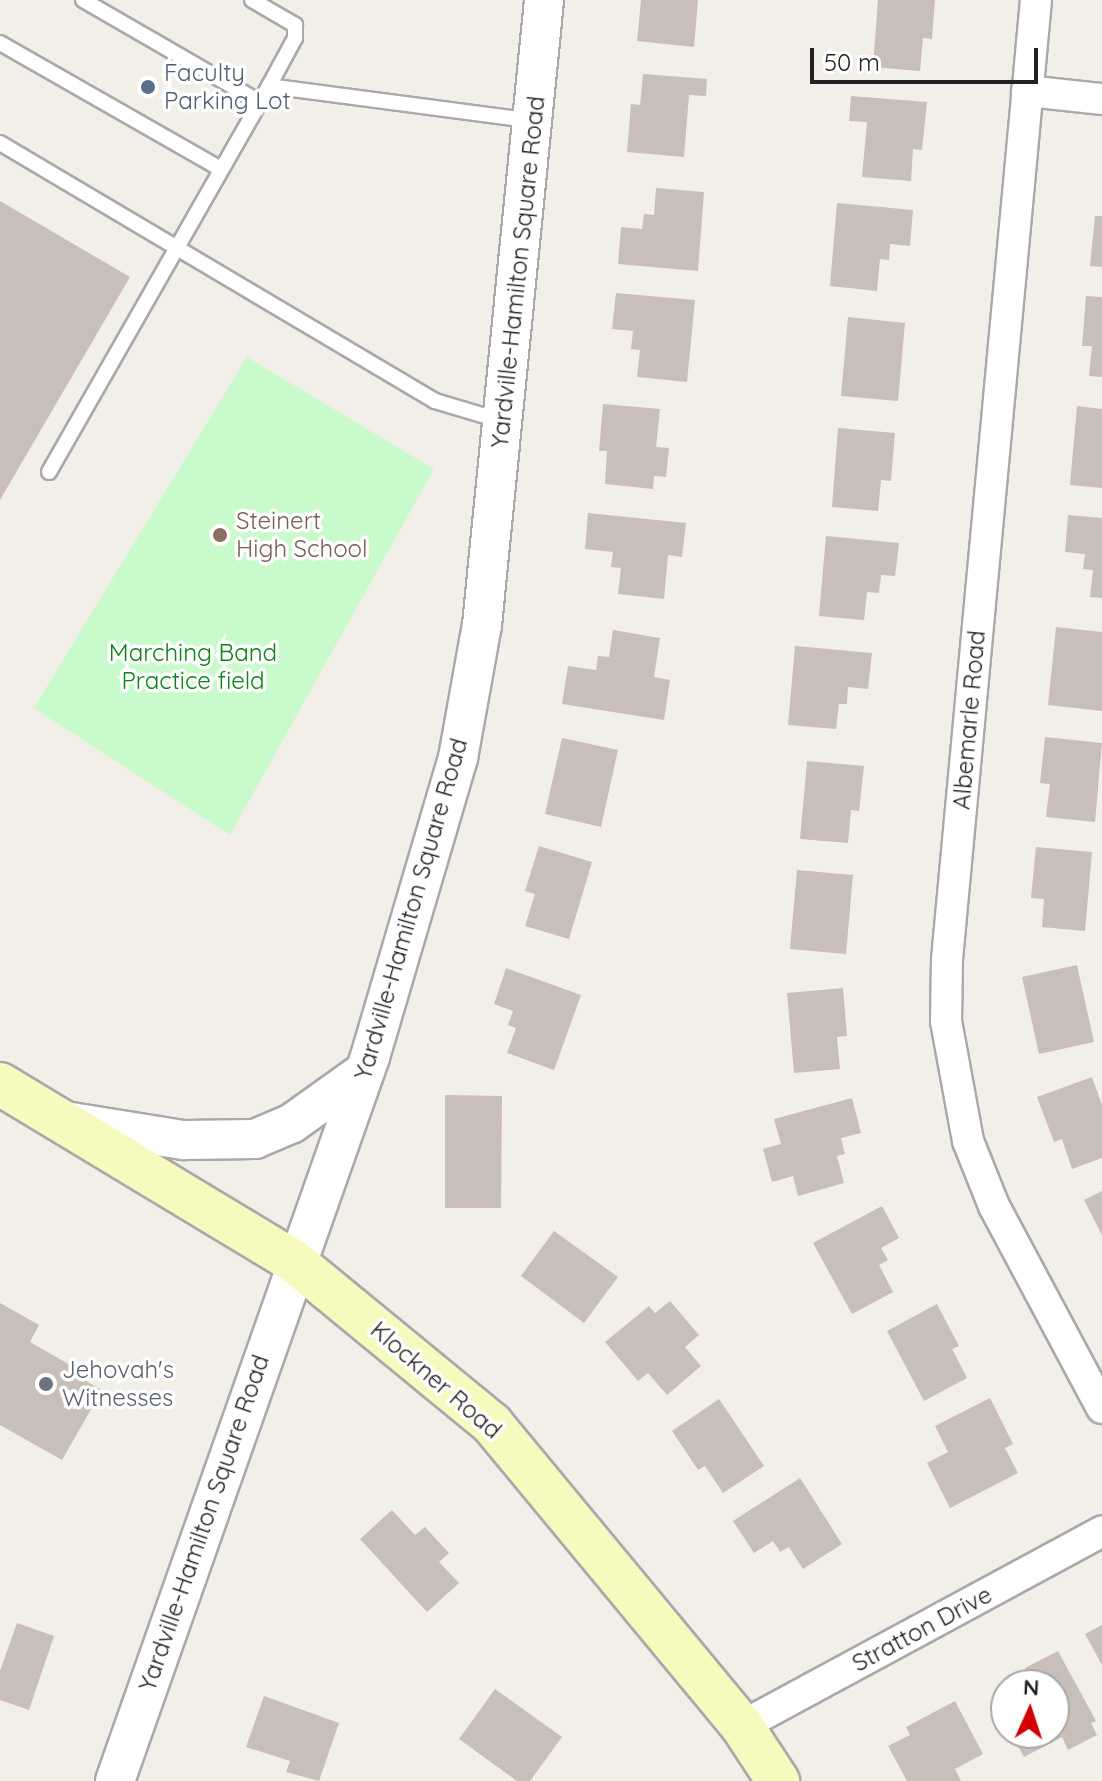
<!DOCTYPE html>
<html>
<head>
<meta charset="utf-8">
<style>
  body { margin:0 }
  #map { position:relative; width:1102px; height:1781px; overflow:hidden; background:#f2efe9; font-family:Quicksand,sans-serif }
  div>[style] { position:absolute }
  .park>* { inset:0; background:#c8facc }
  .building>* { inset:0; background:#c7bfb8 }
  .roads { filter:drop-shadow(2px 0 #a9a9a9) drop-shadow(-2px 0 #a9a9a9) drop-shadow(0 2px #a9a9a9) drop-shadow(0 -2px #a9a9a9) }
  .service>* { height:14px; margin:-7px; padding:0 7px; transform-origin:7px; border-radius:7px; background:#fff }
  .minor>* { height:30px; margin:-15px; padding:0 15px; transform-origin:15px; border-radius:15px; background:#fff }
  .tertiary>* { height:38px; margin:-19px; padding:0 19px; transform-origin:19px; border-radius:19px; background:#fff }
  .secondary>* { height:42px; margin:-21px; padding:0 21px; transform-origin:21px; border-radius:21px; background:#f7fabf }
  .dots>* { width:22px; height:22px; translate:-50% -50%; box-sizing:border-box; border:4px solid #fff; border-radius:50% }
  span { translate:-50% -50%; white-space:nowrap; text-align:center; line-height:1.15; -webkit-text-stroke:7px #fff; paint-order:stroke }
  .service-label { font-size:24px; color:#4e5e75 }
  .left { translate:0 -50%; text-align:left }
  .street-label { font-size:24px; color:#222 }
  .education-label { font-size:24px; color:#785e54 }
  .park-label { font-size:24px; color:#0c8416 }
  .worship-label { font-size:24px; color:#5b616d }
  .north { position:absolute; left:990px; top:1669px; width:80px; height:80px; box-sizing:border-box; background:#fff; border:2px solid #a7a7a7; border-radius:50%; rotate:3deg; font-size:22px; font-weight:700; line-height:32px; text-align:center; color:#222 }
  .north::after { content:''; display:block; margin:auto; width:28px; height:36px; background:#d40000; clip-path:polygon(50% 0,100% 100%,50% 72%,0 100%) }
  .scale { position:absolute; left:810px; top:48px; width:228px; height:36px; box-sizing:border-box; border:4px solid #222; border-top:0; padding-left:10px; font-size:24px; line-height:28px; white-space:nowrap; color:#222; -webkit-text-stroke:6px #fff; paint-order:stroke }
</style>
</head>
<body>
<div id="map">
  <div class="park">
    <div style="clip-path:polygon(247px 357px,434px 469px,230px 835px,34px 708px)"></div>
  </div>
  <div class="building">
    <div style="clip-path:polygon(641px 0,698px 0,694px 47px,637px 41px)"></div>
    <div style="clip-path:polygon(878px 0,935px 0,932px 39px,923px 38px,920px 71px,873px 67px)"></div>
    <div style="clip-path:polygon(643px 74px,707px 79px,706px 96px,689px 95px,684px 157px,627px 152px,631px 104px,640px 105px)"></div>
    <div style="clip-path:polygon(851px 96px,927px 102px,922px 150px,913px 149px,911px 181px,862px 177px,867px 122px,849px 121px)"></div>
    <div style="clip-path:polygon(656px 188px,704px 192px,698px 271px,618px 264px,621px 227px,642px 229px,644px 214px,654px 215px)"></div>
    <div style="clip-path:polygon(0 201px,130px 277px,0 500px)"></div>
    <div style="clip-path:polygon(837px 203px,913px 210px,910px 246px,890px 244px,889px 260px,880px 259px,877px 291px,830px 286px)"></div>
    <div style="clip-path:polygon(1095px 216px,1102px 216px,1102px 267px,1090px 266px)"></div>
    <div style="clip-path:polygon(616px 293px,695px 300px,687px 382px,637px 377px,640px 350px,631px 349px,633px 331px,612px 329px)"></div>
    <div style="clip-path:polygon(1086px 296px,1102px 297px,1102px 377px,1089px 376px,1092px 346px,1082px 346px)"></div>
    <div style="clip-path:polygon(848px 317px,905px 323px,898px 401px,841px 396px)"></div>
    <div style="clip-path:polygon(603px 404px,660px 409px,656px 447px,669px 448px,666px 477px,654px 476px,653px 489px,605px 484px,607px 451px,599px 451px)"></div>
    <div style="clip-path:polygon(1077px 406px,1102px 409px,1102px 488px,1070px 485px)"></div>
    <div style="clip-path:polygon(838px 428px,895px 433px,891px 481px,881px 480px,878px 511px,832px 507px)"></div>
    <div style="clip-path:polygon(588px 513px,686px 523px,682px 557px,668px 555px,664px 599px,618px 594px,621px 568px,611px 567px,613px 552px,585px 549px)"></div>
    <div style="clip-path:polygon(1068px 515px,1102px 518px,1102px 598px,1090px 597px,1093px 570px,1083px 569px,1085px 554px,1065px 552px)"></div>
    <div style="clip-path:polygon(826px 536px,899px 543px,895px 576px,881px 575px,879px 593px,867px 592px,864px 620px,819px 616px)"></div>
    <div style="clip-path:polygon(1056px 627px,1102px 632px,1102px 711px,1048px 705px)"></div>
    <div style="clip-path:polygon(613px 630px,660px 638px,654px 677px,670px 680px,664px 720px,562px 704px,568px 666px,596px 670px,598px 656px,609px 657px)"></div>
    <div style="clip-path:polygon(795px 646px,872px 653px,868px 689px,848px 687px,847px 704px,839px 704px,836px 729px,788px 725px)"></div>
    <div style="clip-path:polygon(1045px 737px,1102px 743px,1095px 822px,1046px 817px,1050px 784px,1040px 783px)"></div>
    <div style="clip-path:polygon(562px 738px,618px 750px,601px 827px,545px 814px)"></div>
    <div style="clip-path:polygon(807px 761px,864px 766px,859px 811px,851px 810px,848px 843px,800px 839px)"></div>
    <div style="clip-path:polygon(539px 846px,592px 862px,569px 939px,525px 926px,535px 894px,525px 891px)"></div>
    <div style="clip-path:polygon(1036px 847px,1092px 852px,1085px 931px,1042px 927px,1044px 899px,1031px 898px)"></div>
    <div style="clip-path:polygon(797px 870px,853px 875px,846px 954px,790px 949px)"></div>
    <div style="clip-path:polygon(1077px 965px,1094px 1042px,1039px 1054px,1022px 977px)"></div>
    <div style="clip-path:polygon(506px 968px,581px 995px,554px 1070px,507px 1053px,516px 1028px,508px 1025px,513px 1011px,494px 1004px)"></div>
    <div style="clip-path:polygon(843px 988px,847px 1036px,837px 1037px,840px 1069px,794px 1073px,787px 993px)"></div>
    <div style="clip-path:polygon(1092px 1077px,1102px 1105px,1102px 1158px,1072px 1169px,1062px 1139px,1054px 1142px,1037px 1097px)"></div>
    <div style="clip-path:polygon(445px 1095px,502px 1096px,501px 1208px,445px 1208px)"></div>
    <div style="clip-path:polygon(852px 1098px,861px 1133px,841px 1138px,845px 1154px,837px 1156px,844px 1183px,798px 1196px,793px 1176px,772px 1182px,763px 1149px,781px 1144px,774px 1119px)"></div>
    <div style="clip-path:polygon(1102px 1191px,1102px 1235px,1084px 1200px)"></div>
    <div style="clip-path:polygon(882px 1206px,899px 1238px,881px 1248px,888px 1260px,879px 1265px,893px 1292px,852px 1314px,813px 1243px)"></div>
    <div style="clip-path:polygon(554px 1231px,618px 1277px,584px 1323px,521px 1276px)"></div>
    <div style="clip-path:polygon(670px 1301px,699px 1335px,685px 1347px,701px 1366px,667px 1395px,648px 1373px,638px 1381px,605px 1342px,649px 1306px,655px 1313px)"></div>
    <div style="clip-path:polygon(0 1303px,39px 1325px,30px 1342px,84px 1373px,81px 1378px,102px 1390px,62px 1460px,0 1425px)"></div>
    <div style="clip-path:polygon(937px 1304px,959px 1346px,952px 1349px,967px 1378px,924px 1401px,887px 1331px)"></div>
    <div style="clip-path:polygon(990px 1398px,1013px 1444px,1005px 1448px,1018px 1473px,950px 1508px,927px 1463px,948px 1452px,935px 1426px)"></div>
    <div style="clip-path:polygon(719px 1399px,764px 1466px,723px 1493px,705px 1466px,698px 1470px,672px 1431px)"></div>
    <div style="clip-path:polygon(800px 1478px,842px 1544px,803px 1569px,789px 1547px,780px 1552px,773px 1541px,754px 1553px,733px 1521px)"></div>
    <div style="clip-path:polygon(392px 1510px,415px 1535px,425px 1527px,449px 1553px,439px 1562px,459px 1583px,427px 1612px,360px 1539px)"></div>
    <div style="clip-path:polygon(17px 1623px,54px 1636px,29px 1710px,0 1700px,0 1671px)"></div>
    <div style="clip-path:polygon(1102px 1625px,1102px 1665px,1085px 1634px)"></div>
    <div style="clip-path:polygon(1058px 1651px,1096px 1721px,1091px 1723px,1097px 1735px,1068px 1750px,1062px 1737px,1024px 1757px,1011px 1733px,1054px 1733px,1054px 1685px,1034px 1685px,1025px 1668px)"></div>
    <div style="clip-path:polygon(495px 1689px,562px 1737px,530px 1781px,517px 1781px,459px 1739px)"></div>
    <div style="clip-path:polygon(264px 1696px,339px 1723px,319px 1781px,286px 1772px,290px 1761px,246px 1747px)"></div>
    <div style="clip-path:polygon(955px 1701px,983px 1754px,955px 1769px,961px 1781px,907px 1781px,888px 1746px,910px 1735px,906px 1727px)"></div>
  </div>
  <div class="roads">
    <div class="service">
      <div style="left:83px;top:0;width:204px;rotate:30deg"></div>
      <div style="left:252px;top:0;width:50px;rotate:30.2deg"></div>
      <div style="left:295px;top:25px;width:13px;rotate:90deg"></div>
      <div style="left:295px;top:38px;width:55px;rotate:118.4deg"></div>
      <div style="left:0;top:43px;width:254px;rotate:29.7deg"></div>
      <div style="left:0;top:143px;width:506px;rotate:30.67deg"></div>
      <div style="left:435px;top:401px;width:70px;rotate:16.6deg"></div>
      <div style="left:49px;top:472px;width:444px;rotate:-60.3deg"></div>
      <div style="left:269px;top:86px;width:262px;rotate:7.5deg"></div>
    </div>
    <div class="minor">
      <div style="left:1036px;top:0;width:963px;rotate:95.3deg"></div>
      <div style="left:947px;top:959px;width:62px;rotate:90.9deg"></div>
      <div style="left:946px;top:1021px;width:122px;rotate:79.6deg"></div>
      <div style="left:968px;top:1141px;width:70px;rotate:68.2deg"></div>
      <div style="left:994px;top:1206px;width:229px;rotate:61.9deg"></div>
      <div style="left:1027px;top:91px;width:75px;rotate:6.1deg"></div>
      <div style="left:742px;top:1726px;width:409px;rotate:-28.4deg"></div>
    </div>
    <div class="tertiary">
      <div style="left:65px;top:1121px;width:121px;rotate:9.1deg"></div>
      <div style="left:184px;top:1140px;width:71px;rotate:-0.8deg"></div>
      <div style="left:255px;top:1139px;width:39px;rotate:-23deg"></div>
      <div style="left:291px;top:1124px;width:91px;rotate:-35.6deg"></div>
      <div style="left:115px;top:1781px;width:768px;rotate:-70.6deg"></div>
      <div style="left:370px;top:1057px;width:312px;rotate:-73.6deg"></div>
      <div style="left:458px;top:758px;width:135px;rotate:-79.8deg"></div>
      <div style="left:482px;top:625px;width:628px;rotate:-84.33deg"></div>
    </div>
    <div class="secondary">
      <div style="left:0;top:1084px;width:345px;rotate:31.1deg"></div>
      <div style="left:295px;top:1262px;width:255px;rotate:39.4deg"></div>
      <div style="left:492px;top:1424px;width:392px;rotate:50.4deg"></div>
      <div style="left:742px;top:1726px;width:66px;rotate:56.8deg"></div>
    </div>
  </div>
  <div class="dots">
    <div style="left:148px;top:87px;background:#5c6f8a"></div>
    <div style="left:220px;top:535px;background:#8d6e63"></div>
    <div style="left:46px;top:1384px;background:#6b7280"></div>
  </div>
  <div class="service-label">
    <span class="left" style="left:164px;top:87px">Faculty<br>Parking Lot</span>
  </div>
  <div class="street-label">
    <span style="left:518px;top:272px;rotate:-84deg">Yardville-Hamilton Square Road</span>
    <span style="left:969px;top:720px;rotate:-85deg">Albemarle Road</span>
    <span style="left:411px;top:909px;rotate:-74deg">Yardville-Hamilton Square Road</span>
    <span style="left:436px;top:1380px;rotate:41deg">Klockner Road</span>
    <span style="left:204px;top:1523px;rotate:-71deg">Yardville-Hamilton Square Road</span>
    <span style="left:922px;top:1629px;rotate:-28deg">Stratton Drive</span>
  </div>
  <div class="education-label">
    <span class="left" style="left:236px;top:535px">Steinert<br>High School</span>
  </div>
  <div class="park-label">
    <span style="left:193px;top:667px">Marching Band<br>Practice field</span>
  </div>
  <div class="worship-label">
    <span class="left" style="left:62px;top:1384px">Jehovah's<br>Witnesses</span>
  </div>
  <div class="north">N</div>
  <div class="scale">50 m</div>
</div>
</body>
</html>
